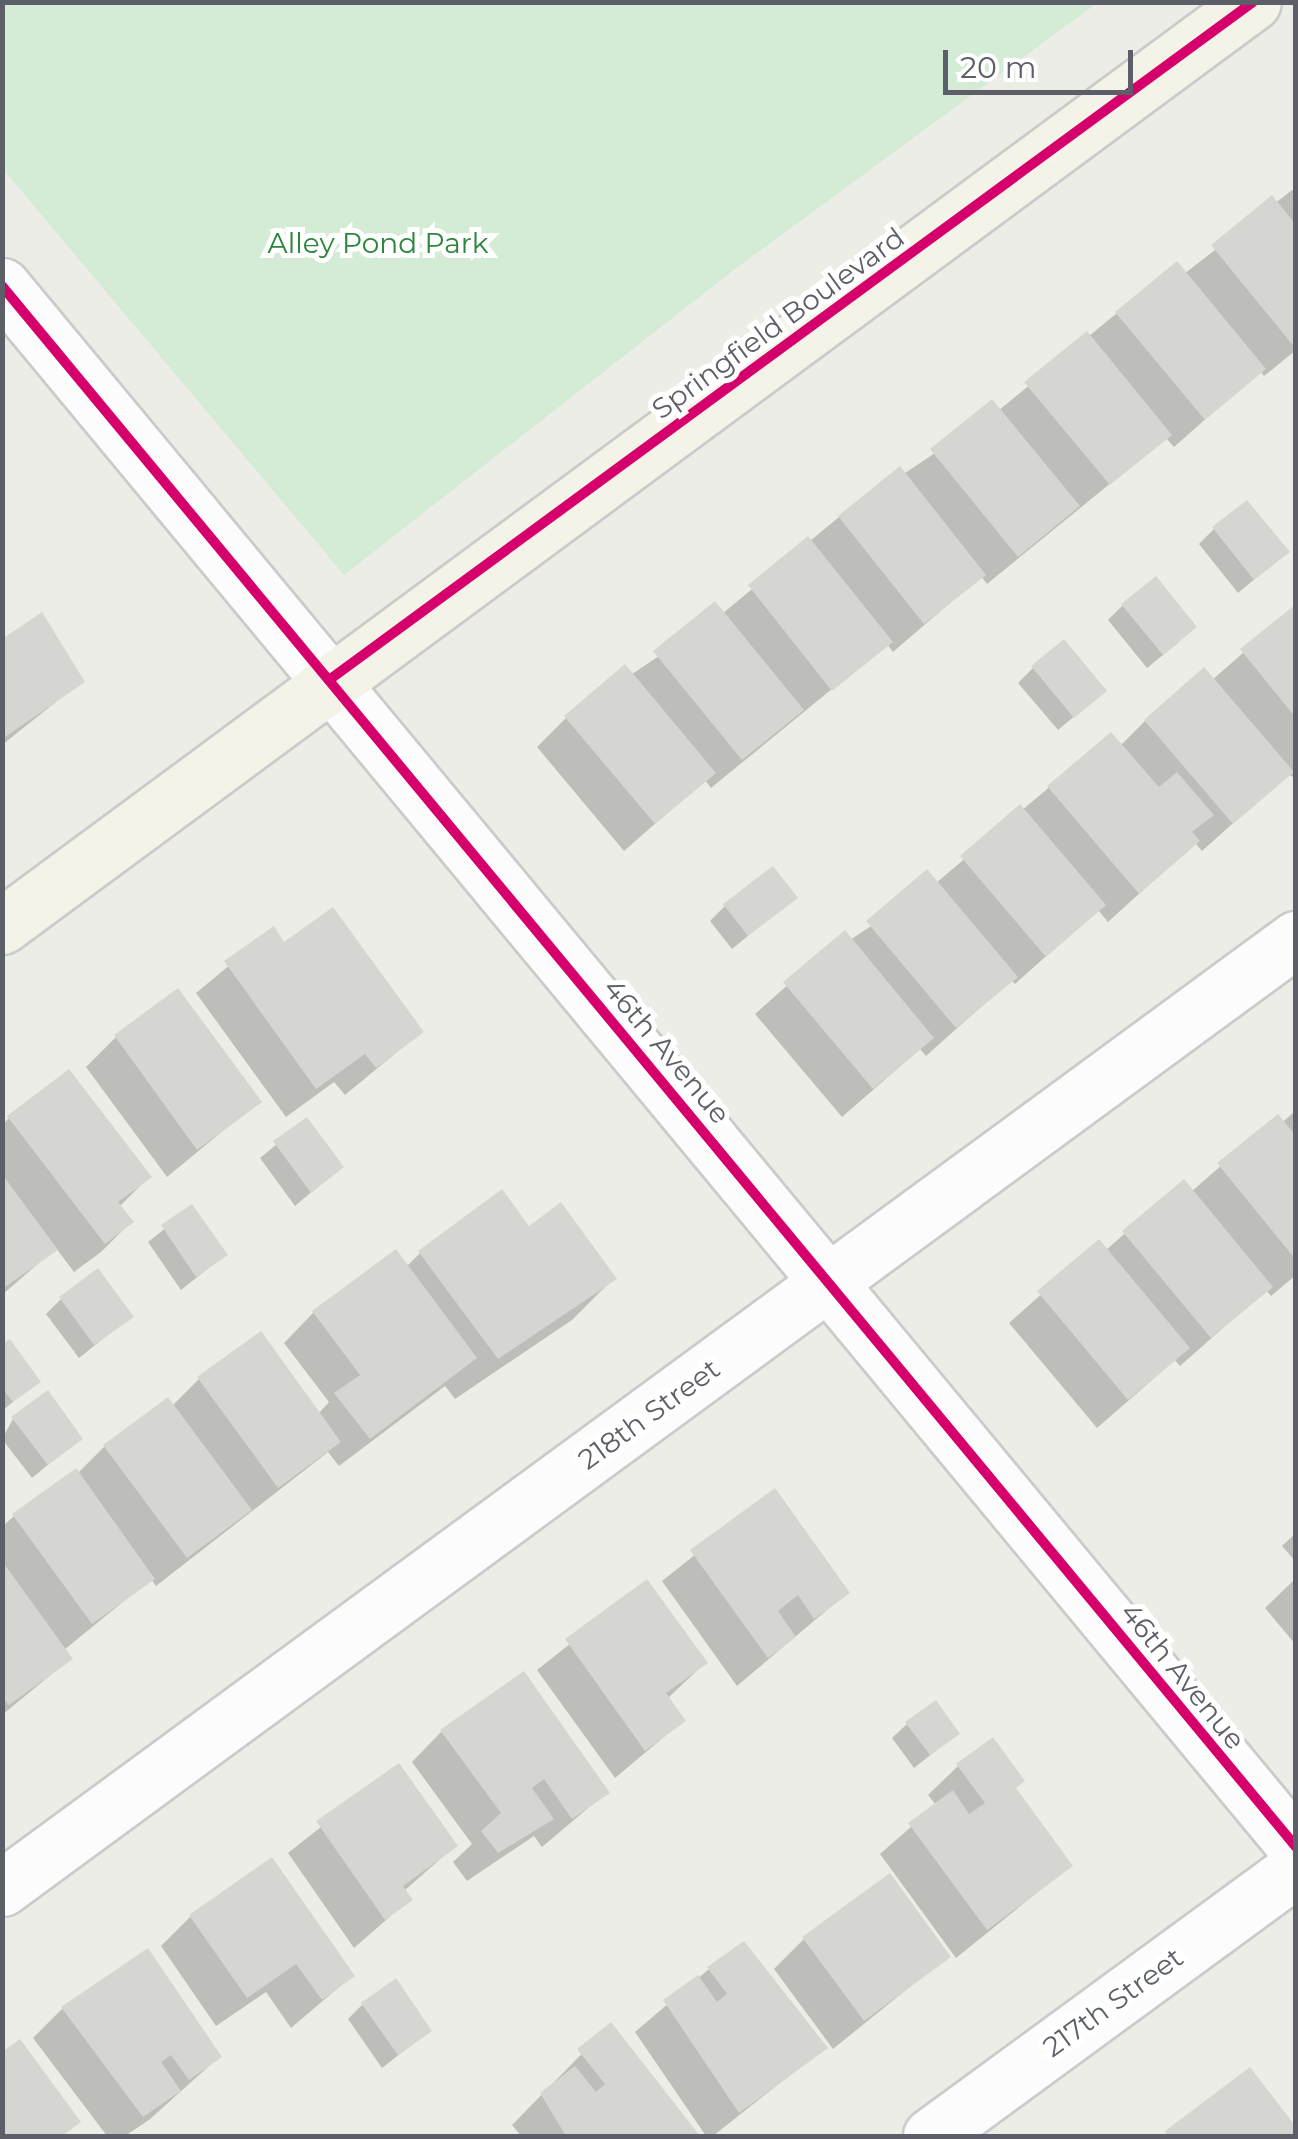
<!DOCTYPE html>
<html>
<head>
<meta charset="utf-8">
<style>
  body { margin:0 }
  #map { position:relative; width:1298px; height:2139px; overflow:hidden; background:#edede8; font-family:Montserrat,sans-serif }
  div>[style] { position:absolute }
  .green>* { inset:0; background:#d4ebd5 }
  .shadow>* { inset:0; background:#0003 }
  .building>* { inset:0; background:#d5d5d2 }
  .roads { filter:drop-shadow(2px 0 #cacbca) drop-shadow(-2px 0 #cacbca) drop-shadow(0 2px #cacbca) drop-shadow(0 -2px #cacbca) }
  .minor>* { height:55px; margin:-27.5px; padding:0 27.5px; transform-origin:27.5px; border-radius:27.5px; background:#fcfcfc }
  .major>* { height:55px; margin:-27.5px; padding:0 27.5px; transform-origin:27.5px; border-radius:27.5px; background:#f3f3e8 }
  .cycleway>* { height:10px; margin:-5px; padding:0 5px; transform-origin:5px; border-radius:5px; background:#d6006c }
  span { translate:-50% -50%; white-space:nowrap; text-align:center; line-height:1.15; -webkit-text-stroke:10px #fff; paint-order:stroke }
  .park-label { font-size:28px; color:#2c863e }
  .street-label { font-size:28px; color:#5c5f67 }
  .frame { position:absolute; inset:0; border:5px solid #5c5f67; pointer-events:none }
  .scale { position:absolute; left:943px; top:50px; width:190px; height:45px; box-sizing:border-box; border:5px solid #5c5f67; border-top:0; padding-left:12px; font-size:30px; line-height:35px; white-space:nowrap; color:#5c5f67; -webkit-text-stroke:8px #fff; paint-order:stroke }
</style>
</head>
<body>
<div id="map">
  <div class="green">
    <div style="clip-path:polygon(2px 3px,3px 2px,1097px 3px,735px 269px,344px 575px,3px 169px)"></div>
  </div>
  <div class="shadow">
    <div style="clip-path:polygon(1296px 187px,1296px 350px,1264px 376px,1260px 371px,1174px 447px,1166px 438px,987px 584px,981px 576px,893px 652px,887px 644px,711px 788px,705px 780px,624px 851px,537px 747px,566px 718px,722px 614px,839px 517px,998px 411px,1117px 313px,1184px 274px)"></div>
    <div style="clip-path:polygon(1214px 529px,1287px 552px,1238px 593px,1199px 544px)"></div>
    <div style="clip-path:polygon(1122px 606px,1179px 642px,1147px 668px,1108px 620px)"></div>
    <div style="clip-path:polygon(1296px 607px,1296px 779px,1288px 774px,1202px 851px,1195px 843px,1108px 922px,1098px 910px,1015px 984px,1011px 980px,926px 1056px,920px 1049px,842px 1117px,755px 1014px,845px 934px,850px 940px,936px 883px,1111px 735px,1120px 746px,1145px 721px,1212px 680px)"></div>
    <div style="clip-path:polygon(2px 642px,82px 681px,2px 745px)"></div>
    <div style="clip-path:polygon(1033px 668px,1088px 705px,1058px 730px,1018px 683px)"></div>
    <div style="clip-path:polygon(794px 898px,732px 949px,710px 921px,725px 906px)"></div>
    <div style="clip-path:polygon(273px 929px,284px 946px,421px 1032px,345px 1095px,334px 1082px,286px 1117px,196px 993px)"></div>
    <div style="clip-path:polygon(116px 1037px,259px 1101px,167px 1177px,86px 1067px)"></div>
    <div style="clip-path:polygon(1296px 1110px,1296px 1275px,1271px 1296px,1266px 1290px,1180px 1366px,1175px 1360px,1097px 1428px,1009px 1323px,1099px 1243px,1105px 1251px,1183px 1182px,1191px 1192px,1277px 1117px,1282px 1123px)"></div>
    <div style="clip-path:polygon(9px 1118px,149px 1177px,119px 1207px,131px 1222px,101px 1252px,74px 1272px,56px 1248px,2px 1295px,2px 1125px)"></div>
    <div style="clip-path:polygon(306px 1120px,341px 1167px,295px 1206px,260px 1158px)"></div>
    <div style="clip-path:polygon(192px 1207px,225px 1255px,181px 1290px,148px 1242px)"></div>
    <div style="clip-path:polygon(529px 1229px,614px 1278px,572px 1320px,455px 1399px,445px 1386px,339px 1466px,328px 1452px,156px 1586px,151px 1579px,64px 1650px,70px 1659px,2px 1715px,2px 1527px,14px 1516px,77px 1474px,105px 1446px,172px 1406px,199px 1379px,318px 1414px,329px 1402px,284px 1343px,313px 1313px,395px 1252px,406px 1267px,420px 1253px)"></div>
    <div style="clip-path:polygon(61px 1299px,130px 1317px,79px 1358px,46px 1314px)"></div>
    <div style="clip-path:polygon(2px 1347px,37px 1382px,2px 1411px)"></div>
    <div style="clip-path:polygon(13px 1419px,80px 1438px,32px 1478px,2px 1439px)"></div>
    <div style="clip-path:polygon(774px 1492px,847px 1593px,737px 1686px,662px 1581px)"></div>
    <div style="clip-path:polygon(1296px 1533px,1296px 1562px,1282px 1546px)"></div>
    <div style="clip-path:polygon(1296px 1578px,1296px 1645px,1265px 1608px)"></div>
    <div style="clip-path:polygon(647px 1583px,705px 1663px,667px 1699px,683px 1721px,615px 1778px,537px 1670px)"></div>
    <div style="clip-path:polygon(523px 1675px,607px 1792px,542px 1847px,534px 1836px,467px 1881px,453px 1862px,472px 1844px,412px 1762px,441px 1732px)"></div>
    <div style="clip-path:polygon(907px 1724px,957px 1734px,914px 1768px,892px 1738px)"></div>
    <div style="clip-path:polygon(398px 1766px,455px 1846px,404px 1891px,409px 1900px,354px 1948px,288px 1853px)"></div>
    <div style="clip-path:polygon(958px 1766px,1014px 1789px,1070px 1866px,956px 1958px,880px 1854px,936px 1805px,928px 1795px)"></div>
    <div style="clip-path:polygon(191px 1916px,352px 1976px,291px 2028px,266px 1992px,216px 2026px,161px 1946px)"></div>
    <div style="clip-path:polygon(804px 1939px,948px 1956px,833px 2049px,774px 1969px)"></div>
    <div style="clip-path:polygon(709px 1969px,824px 2048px,713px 2136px,706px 2136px,635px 2032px)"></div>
    <div style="clip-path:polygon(362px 2005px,429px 2031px,382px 2068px,348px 2019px)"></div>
    <div style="clip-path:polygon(63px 2008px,219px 2057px,149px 2120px,125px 2136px,107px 2136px,33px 2038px)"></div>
    <div style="clip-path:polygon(610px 2025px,697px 2136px,521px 2136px,512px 2125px)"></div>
    <div style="clip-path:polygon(1250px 2070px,1296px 2127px,1296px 2136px,1163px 2136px)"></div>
  </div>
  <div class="building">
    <div style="clip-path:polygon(1272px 195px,1296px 225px,1296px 349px,1211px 245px)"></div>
    <div style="clip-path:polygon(1177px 261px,1266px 369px,1205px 420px,1115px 312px)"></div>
    <div style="clip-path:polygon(1087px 331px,1172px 435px,1110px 485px,1024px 382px)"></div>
    <div style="clip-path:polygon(992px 399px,1080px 506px,1018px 557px,930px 449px)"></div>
    <div style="clip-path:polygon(900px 466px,986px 575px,924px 624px,838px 516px)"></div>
    <div style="clip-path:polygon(1247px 500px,1290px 552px,1254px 580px,1212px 527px)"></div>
    <div style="clip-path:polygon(808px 536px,893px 642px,832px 691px,748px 585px)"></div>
    <div style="clip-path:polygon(1156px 576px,1197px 627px,1163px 655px,1121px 604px)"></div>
    <div style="clip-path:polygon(715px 601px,804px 710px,742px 760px,653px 651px)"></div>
    <div style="clip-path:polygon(1296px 604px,1296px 718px,1240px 649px)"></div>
    <div style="clip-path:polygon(42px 612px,85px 682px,2px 739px,2px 639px)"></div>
    <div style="clip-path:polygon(1064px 639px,1107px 691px,1074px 718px,1031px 666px)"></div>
    <div style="clip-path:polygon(625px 664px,716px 773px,655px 824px,564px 716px)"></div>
    <div style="clip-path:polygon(1204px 667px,1294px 772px,1233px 824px,1144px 720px)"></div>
    <div style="clip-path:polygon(1111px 732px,1159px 787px,1177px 772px,1214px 815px,1192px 832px,1200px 841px,1139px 894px,1047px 786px)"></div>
    <div style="clip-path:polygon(1020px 804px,1106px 905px,1046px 957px,960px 856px)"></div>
    <div style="clip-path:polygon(773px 866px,798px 898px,748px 936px,723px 904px)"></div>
    <div style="clip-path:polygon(927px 869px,1018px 977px,956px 1028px,866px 921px)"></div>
    <div style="clip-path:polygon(333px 907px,424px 1032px,376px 1068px,365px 1054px,316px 1089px,224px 961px,274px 926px,284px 942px)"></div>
    <div style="clip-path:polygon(845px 930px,934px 1038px,873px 1089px,783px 982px)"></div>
    <div style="clip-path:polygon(178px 988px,262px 1102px,197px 1150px,114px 1035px)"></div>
    <div style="clip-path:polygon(69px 1069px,152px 1177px,118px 1202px,134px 1222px,105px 1244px,7px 1116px)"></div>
    <div style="clip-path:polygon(1278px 1114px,1296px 1136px,1296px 1260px,1217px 1163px)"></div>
    <div style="clip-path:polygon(307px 1117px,344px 1167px,311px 1193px,273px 1141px)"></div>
    <div style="clip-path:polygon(2px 1174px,58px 1250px,2px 1289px)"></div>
    <div style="clip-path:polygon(1184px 1179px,1273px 1287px,1211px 1338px,1122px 1231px)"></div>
    <div style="clip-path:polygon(502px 1189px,529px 1226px,561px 1202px,617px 1279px,498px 1359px,418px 1251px)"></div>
    <div style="clip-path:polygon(192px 1204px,228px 1255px,196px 1277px,161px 1225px)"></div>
    <div style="clip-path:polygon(1099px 1239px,1190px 1348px,1128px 1400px,1037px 1291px)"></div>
    <div style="clip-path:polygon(396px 1249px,477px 1358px,370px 1439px,334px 1393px,360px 1375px,312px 1311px)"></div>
    <div style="clip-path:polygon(98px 1268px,134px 1317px,94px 1345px,59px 1297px)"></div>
    <div style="clip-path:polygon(261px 1331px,341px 1442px,278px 1488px,197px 1377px)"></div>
    <div style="clip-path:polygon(10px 1339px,41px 1382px,13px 1402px,2px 1388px,2px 1344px)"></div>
    <div style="clip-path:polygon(48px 1390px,83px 1439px,48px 1465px,11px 1417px)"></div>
    <div style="clip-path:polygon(168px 1397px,252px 1510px,187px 1558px,103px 1445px)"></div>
    <div style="clip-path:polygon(76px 1468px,155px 1579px,92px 1624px,12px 1514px)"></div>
    <div style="clip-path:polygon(775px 1488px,850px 1593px,814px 1619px,798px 1595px,778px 1611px,796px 1637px,768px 1658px,690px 1550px)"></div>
    <div style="clip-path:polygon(2px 1561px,73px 1659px,9px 1705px,2px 1697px)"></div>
    <div style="clip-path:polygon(647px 1579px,708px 1663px,666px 1693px,686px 1721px,645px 1751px,565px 1639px)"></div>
    <div style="clip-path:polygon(524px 1671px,610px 1793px,572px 1819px,544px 1779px,532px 1788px,554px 1819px,498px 1853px,481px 1831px,501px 1813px,440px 1730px)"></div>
    <div style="clip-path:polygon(936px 1700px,960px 1734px,930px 1755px,905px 1722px)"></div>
    <div style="clip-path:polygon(993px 1737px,1025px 1781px,1016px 1788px,1073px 1866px,987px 1930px,908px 1823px,953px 1790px,969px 1814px,985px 1803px,956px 1764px)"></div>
    <div style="clip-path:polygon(399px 1763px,458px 1846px,403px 1886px,413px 1900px,385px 1920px,316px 1821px)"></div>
    <div style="clip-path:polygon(272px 1857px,355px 1976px,322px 2000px,296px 1964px,247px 1998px,189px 1915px)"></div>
    <div style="clip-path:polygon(890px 1873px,951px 1957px,864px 2021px,802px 1937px)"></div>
    <div style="clip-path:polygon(744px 1941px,828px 2048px,739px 2113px,663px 2000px,698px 1975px,717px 2002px,727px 1994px,707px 1967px)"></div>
    <div style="clip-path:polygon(148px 1948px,222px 2057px,189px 2080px,171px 2055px,161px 2062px,181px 2091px,143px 2117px,61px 2007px)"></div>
    <div style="clip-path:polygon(396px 1978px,432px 2031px,398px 2055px,361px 2003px)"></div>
    <div style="clip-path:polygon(611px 2022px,700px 2136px,566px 2136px,540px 2093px,575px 2066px,596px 2092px,605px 2084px,577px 2049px)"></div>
    <div style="clip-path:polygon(20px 2039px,81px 2122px,62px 2136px,2px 2136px,2px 2052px)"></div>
    <div style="clip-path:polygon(1250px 2067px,1296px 2127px,1296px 2136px,1169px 2136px,1165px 2131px)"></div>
  </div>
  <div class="roads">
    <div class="minor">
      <div style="left:2px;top:286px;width:2028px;rotate:50.34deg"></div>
      <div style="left:2px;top:1888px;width:1605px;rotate:-36.26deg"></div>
      <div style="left:931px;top:2136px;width:452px;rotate:-36.2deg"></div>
    </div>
    <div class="major">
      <div style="left:2px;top:926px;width:1555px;rotate:-36.45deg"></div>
    </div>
  </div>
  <div class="cycleway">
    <div style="left:2px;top:286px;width:2028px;rotate:50.34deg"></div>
    <div style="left:329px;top:680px;width:1146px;rotate:-36.27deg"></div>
  </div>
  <div class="park-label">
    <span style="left:378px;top:243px">Alley Pond Park</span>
  </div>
  <div class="street-label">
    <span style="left:778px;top:323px;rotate:-36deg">Springfield Boulevard</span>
    <span style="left:667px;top:1051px;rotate:50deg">46th Avenue</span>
    <span style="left:649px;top:1414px;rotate:-36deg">218th Street</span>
    <span style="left:1183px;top:1676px;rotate:51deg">46th Avenue</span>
    <span style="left:1113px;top:2002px;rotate:-36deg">217th Street</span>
  </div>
  <div class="frame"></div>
  <div class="scale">20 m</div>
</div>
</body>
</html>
